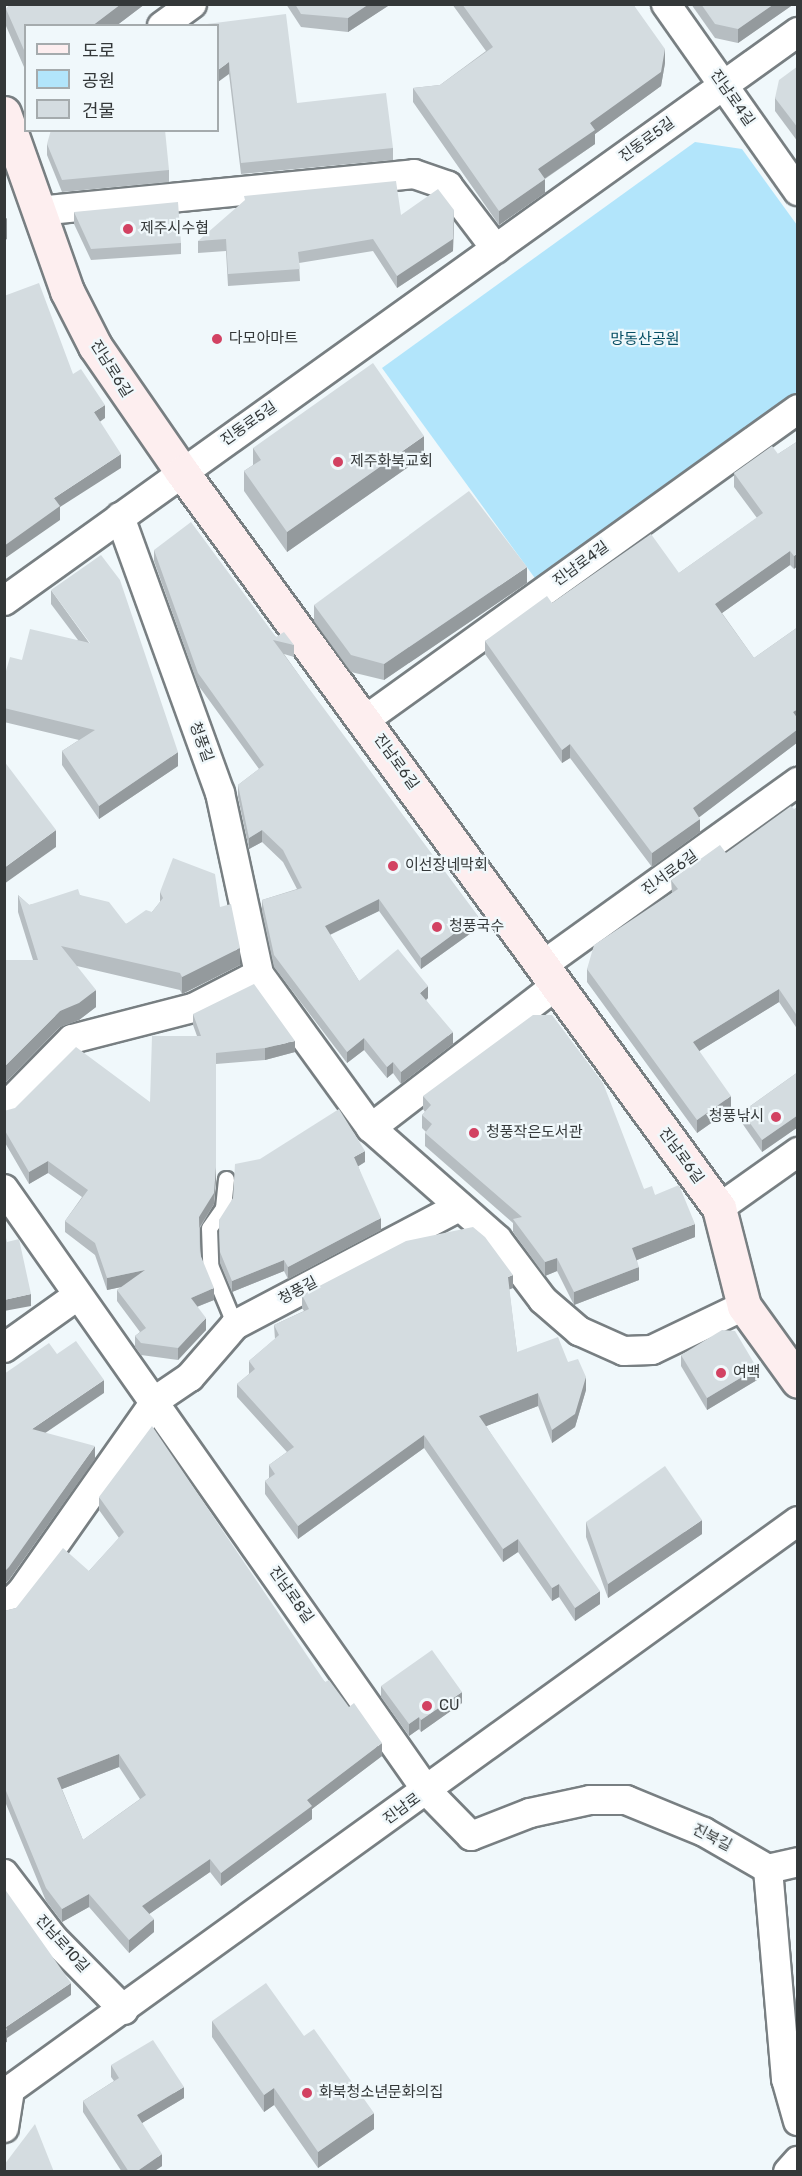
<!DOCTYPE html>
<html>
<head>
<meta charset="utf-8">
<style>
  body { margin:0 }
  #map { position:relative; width:802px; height:2176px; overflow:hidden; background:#f0f8fb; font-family:Rubik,"Noto Sans KR",sans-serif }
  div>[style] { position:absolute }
  .green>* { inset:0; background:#b2e5fb }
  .roads { filter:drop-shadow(2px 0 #787f82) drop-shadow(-2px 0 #787f82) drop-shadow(0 2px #787f82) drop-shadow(0 -2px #787f82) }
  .lane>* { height:15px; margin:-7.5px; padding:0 7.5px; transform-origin:7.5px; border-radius:7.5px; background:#fff }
  .street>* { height:28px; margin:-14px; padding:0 14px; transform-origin:14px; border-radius:14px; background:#fff }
  .secondary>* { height:33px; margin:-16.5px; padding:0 16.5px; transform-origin:16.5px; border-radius:16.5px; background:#fdeeef }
  .wall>* { inset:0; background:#b6bdc1 }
  .shaded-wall>* { inset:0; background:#949a9d }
  .building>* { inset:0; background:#d4dce0 }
  .dots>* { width:16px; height:16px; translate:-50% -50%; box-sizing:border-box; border:3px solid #f0f8fb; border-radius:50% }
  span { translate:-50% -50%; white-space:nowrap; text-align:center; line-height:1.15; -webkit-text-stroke:4.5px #f0f8fb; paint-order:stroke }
  .street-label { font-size:15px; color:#343839 }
  .poi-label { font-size:15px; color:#343839 }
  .left { translate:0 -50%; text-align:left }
  .right { translate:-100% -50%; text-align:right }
  .park-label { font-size:15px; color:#064e64 }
  .frame { position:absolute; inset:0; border:6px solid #343839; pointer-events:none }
  .legend { position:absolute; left:24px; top:24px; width:195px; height:108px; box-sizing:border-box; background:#f0f8fb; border:2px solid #a5abad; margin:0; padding:8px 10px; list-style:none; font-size:18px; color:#343839 }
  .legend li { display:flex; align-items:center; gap:12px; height:30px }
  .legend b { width:30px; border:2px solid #a5abad }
</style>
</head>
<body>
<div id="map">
  <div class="green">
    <div style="clip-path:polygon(695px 142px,742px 149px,797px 225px,797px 393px,537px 581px,382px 368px)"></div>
  </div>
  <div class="roads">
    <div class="lane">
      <div style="left:226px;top:1179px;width:29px;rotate:96deg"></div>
      <div style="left:223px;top:1208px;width:24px;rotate:125deg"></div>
      <div style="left:209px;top:1228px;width:37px;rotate:88deg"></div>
      <div style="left:210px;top:1265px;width:65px;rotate:67.4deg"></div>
    </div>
    <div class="street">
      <div style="left:666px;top:4px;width:229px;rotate:54.8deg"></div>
      <div style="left:162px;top:26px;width:37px;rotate:-36deg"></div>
      <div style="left:38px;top:211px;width:378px;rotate:-5.6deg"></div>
      <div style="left:414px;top:174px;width:36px;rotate:19deg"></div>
      <div style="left:448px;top:186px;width:79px;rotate:52.7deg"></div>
      <div style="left:120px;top:517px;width:294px;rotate:70.1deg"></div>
      <div style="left:220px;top:793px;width:185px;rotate:77.8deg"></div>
      <div style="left:259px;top:974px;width:190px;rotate:54deg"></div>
      <div style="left:371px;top:1128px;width:168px;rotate:41.4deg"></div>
      <div style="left:497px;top:1239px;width:76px;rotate:53deg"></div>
      <div style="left:543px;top:1300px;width:48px;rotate:40.7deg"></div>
      <div style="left:579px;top:1331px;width:49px;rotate:24deg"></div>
      <div style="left:624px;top:1351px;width:28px;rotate:-2deg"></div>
      <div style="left:652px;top:1350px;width:102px;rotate:-25.6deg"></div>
      <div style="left:4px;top:601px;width:977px;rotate:-35.63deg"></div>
      <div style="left:365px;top:720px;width:533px;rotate:-35.69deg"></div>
      <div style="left:543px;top:965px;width:314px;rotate:-35.7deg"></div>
      <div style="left:4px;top:1108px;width:97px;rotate:-45.4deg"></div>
      <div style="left:72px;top:1039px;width:125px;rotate:-14.4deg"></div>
      <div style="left:193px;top:1008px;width:74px;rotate:-27.3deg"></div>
      <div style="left:371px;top:1128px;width:235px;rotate:-37.6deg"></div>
      <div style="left:4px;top:1189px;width:736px;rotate:54.91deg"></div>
      <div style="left:427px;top:1791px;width:63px;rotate:45.6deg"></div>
      <div style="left:471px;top:1836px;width:63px;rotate:-21.3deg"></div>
      <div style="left:530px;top:1813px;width:61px;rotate:-12.2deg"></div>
      <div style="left:590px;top:1800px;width:36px"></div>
      <div style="left:626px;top:1800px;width:84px;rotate:22.3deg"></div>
      <div style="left:704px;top:1832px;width:74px;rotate:30deg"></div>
      <div style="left:719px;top:1208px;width:97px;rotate:-35.3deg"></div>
      <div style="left:4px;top:1348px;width:90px;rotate:-35.5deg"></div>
      <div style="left:4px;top:1609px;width:25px;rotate:-45deg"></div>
      <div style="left:22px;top:1591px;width:233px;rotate:-54.9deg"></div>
      <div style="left:156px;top:1400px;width:41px;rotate:-34.1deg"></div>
      <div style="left:190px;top:1377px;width:69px;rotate:-49.1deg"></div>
      <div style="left:235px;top:1325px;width:253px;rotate:-27.8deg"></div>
      <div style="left:768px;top:1869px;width:211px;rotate:85.1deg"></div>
      <div style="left:786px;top:2079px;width:44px;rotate:74.1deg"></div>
      <div style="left:768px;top:1869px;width:31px;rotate:-13deg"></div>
      <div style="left:4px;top:1874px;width:81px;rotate:52.6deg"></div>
      <div style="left:53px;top:1938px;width:101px;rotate:45.4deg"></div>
      <div style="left:4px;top:2094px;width:979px;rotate:-35.82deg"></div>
      <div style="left:4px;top:2128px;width:37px;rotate:-81deg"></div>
      <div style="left:788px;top:2172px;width:15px;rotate:-48deg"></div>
    </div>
    <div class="secondary">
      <div style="left:4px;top:113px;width:189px;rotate:70.5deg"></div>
      <div style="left:67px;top:291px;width:62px;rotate:63deg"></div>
      <div style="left:95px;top:346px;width:153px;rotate:55.4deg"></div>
      <div style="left:182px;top:472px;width:911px;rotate:53.88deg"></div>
      <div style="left:719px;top:1208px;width:101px;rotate:75.7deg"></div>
      <div style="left:744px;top:1306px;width:92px;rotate:54.2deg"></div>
    </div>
  </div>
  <div class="wall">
    <div style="clip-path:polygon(11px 4px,145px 4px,116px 26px,26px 26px,26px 67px,24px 67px,6px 26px,6px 9px)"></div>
    <div style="clip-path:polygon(286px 4px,391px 4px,348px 32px,301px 27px)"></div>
    <div style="clip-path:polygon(452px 4px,633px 4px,665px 63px,661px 86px,595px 134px,595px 144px,545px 179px,545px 193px,499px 225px,413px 102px,413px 88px,440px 85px,486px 51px)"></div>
    <div style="clip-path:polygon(691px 4px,794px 4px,738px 43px,715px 38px)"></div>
    <div style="clip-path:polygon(218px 26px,297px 103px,393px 148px,393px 160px,241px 174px,229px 74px)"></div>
    <div style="clip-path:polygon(798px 66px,798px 142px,775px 111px,775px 98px)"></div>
    <div style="clip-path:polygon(47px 144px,169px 170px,169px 182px,62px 192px,47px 155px)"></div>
    <div style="clip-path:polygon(74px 212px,181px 243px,181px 254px,91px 260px,74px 224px)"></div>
    <div style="clip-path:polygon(401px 215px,454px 222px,453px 251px,397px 288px,373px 251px,299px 263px,300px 281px,228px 286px,226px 251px,198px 253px,198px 241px)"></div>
    <div style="clip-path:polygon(798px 441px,794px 569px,790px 565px,722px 613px,754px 658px,798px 627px,798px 742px,699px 817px,700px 832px,652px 867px,570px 758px,562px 763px,485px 654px,485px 641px,552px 603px,679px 573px,757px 518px,734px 487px,734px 473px,778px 454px)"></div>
    <div style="clip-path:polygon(253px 448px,424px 456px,287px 552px,244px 491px,244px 471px,253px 465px)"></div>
    <div style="clip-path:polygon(154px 550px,276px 637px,294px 645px,294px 657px,284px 654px,478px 928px,421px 969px,379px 911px,330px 935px,359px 981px,428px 998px,426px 1000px,453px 1044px,401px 1084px,393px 1073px,387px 1078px,364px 1050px,347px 1063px,274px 967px,262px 911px,262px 900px,297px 889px,283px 862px,262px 842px,249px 849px,238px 797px,238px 785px,259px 769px,198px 685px,154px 561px)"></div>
    <div style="clip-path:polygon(527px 583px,384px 680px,351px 672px,314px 621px,314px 605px)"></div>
    <div style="clip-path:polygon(51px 590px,178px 766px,99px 819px,62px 765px,62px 751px,79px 740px,4px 722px,4px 678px,22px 660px,78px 640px,51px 604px)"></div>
    <div style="clip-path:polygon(798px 807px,798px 1030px,779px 1002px,699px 1051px,731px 1109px,697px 1133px,587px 982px,587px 969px,672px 893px,671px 880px,726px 853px)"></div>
    <div style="clip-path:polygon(160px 892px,220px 907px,240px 965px,182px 994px,180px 990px,77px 966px,96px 1007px,79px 1020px,60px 1027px,33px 960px,18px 912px,18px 895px,29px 905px,80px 895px,126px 924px,152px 912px,160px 902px)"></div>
    <div style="clip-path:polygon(193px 1014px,295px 1052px,265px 1060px,216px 1064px,216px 1179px,214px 1204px,200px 1228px,200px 1254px,214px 1300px,197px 1307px,206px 1330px,178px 1360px,141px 1355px,135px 1347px,135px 1336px,140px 1332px,117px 1301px,117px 1290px,121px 1287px,107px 1290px,95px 1255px,65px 1232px,65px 1221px,82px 1197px,48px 1173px,29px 1184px,4px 1141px,4px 1111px,150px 1102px,197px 1036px,193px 1025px)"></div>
    <div style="clip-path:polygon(798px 1072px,798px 1127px,762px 1152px,742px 1123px,742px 1112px)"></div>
    <div style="clip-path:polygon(423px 1096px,644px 1189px,655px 1195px,695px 1237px,637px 1260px,639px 1280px,574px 1305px,557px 1271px,545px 1276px,513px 1232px,513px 1223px,425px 1146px,425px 1133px,426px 1132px,422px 1128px,422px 1115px,425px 1112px,423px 1109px)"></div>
    <div style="clip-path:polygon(365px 1162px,358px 1166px,381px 1230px,288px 1279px,284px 1271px,232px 1292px,220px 1263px,219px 1220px)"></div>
    <div style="clip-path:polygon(513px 1288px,509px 1289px,517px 1352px,568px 1362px,586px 1390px,575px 1427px,552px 1443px,538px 1406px,486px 1426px,600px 1604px,575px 1621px,559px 1597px,552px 1601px,518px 1552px,503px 1562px,424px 1448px,298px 1539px,265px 1494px,265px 1481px,269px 1478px,269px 1465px,287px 1452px,237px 1397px,237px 1384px,249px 1374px,249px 1361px,275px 1339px,274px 1325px,304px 1311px,302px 1308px,302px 1295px)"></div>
    <div style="clip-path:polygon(681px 1355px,757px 1380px,707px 1410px,681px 1366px)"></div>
    <div style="clip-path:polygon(evenodd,99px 1497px,325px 1682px,382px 1756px,312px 1809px,312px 1819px,221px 1886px,210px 1872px,149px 1914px,154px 1932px,129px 1953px,89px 1907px,62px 1922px,46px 1901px,4px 1799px,4px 1611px,16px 1608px,89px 1571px,119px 1538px,99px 1510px,99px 1497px,119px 1767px,140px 1799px,83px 1840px,62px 1789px,119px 1767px)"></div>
    <div style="clip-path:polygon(586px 1522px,702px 1534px,608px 1598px,586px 1537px)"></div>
    <div style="clip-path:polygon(381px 1686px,462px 1703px,421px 1732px,419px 1729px,409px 1736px,381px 1697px)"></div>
    <div style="clip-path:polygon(212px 2021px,304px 2036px,374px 2129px,318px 2168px,274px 2105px,264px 2112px,212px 2037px)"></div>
    <div style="clip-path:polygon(111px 2065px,184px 2098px,142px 2123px,162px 2166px,153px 2172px,122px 2172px,83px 2112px,83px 2101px,114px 2081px,111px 2077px)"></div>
  </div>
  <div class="shaded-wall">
    <div style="clip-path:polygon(121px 4px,145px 4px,116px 26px,92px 26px)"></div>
    <div style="clip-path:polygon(369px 4px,391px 4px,348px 32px,348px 18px)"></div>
    <div style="clip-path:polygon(774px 4px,794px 4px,738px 43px,738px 29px)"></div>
    <div style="clip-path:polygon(665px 49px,665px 63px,661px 86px,595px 134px,595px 144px,538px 183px,538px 169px,590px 123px)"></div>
    <div style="clip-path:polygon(229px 62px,229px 74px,218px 82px,218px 70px)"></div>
    <div style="clip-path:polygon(545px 179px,545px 193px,499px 225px,499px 211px)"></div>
    <div style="clip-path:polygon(454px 210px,453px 251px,397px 288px,397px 276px)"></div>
    <div style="clip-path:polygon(7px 218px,7px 239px,4px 241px,4px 220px)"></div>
    <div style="clip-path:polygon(105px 405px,105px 418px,94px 426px,94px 412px)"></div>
    <div style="clip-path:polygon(424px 436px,424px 456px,287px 552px,287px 532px)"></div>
    <div style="clip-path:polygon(121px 454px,121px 468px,60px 507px,60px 520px,4px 559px,4px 546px,54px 498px)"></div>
    <div style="clip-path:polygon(790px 551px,790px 565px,715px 618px,715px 604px)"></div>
    <div style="clip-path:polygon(798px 553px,798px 566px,794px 569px,794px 556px)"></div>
    <div style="clip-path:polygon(527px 567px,527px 583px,384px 680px,384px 664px)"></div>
    <div style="clip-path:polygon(798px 709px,798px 723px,793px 712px)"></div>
    <div style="clip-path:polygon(798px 729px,798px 742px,693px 822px,693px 808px)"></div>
    <div style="clip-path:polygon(570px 744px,570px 758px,562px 763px,562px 750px)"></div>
    <div style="clip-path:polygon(178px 752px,178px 766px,99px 819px,99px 806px)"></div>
    <div style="clip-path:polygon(700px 819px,700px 832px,652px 867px,652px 853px)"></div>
    <div style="clip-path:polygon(56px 830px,56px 847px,4px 884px,4px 868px)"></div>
    <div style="clip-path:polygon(262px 830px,262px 842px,249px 849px,249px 838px)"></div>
    <div style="clip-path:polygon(379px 899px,379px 911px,325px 937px,325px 926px)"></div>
    <div style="clip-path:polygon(478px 916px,478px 928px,421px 969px,421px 958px)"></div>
    <div style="clip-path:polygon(240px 948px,240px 965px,182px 994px,182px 977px)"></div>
    <div style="clip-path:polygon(428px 986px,428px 998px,420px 1005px,420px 993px)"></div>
    <div style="clip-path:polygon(779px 989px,779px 1002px,693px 1055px,693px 1042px)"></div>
    <div style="clip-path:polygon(96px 990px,96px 1007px,79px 1020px,60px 1027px,4px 1084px,4px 1067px,60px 1011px)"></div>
    <div style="clip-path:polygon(453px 1032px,453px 1044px,401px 1084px,401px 1072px)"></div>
    <div style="clip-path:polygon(364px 1038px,364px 1050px,347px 1063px,347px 1052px)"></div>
    <div style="clip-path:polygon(295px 1041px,295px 1052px,265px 1060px,265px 1048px)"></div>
    <div style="clip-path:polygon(393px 1062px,393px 1073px,387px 1078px,387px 1067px)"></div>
    <div style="clip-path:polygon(731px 1096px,731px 1109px,697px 1133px,697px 1120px)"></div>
    <div style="clip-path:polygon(798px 1115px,798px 1127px,762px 1152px,762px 1140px)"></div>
    <div style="clip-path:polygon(365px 1151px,365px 1162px,354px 1169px,354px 1157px)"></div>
    <div style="clip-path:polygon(48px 1161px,48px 1173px,29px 1184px,29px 1172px)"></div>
    <div style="clip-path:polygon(216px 1167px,216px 1179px,214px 1204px,199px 1228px,199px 1217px)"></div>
    <div style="clip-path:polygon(381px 1218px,381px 1230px,288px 1279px,288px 1267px)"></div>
    <div style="clip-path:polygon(695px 1224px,695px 1237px,632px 1262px,632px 1248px)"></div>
    <div style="clip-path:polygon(557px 1258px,557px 1271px,545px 1276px,545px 1262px)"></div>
    <div style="clip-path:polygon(284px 1260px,284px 1271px,232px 1292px,232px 1281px)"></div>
    <div style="clip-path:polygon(639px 1267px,639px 1280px,574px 1305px,574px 1292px)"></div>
    <div style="clip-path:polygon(145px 1270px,145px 1282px,107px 1290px,107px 1278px)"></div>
    <div style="clip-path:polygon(513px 1275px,513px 1288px,508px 1290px,508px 1277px)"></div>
    <div style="clip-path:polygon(214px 1288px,214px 1300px,191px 1309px,191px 1298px)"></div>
    <div style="clip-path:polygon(31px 1294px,31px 1306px,4px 1311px,4px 1300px)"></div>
    <div style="clip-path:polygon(206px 1318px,206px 1330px,178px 1360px,178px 1348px)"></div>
    <div style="clip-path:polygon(757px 1368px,757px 1380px,707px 1410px,707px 1398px)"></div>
    <div style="clip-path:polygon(586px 1377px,586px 1390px,575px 1427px,552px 1443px,552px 1430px)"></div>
    <div style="clip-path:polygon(104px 1380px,104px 1393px,32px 1442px,32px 1429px)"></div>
    <div style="clip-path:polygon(538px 1393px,538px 1406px,479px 1429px,479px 1416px)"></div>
    <div style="clip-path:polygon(424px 1435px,424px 1448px,298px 1539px,298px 1526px)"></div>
    <div style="clip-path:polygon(95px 1446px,95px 1459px,9px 1580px,4px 1585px,4px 1572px)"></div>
    <div style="clip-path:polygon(702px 1520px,702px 1534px,608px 1598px,608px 1584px)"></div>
    <div style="clip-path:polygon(518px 1539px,518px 1552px,503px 1562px,503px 1549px)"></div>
    <div style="clip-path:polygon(559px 1584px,559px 1597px,552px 1601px,552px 1588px)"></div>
    <div style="clip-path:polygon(600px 1591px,600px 1604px,575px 1621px,575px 1608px)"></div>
    <div style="clip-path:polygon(462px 1692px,462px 1703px,421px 1732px,421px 1720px)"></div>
    <div style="clip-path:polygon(419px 1717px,419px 1729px,409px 1736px,409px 1724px)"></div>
    <div style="clip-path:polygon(382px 1743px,382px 1756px,312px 1809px,312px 1819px,221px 1886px,221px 1873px,307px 1800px)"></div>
    <div style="clip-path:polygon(119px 1754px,119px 1767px,57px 1791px,57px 1778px)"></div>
    <div style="clip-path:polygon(210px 1859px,210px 1872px,142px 1919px,142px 1906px)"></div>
    <div style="clip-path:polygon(89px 1894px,89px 1907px,62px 1922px,62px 1909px)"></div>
    <div style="clip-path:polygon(154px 1919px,154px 1932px,129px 1953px,129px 1940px)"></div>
    <div style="clip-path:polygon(71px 1983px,71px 1995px,7px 2038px,7px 2042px,4px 2043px,4px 2031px,6px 2027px)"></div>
    <div style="clip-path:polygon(184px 2087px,184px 2098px,137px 2126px,137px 2115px)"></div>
    <div style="clip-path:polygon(274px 2088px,274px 2105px,264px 2112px,264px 2095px)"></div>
    <div style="clip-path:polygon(374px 2113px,374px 2129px,318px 2168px,318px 2152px)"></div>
    <div style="clip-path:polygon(162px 2154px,162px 2166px,153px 2172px,136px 2172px)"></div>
  </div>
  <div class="building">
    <div style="clip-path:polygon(11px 4px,121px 4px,92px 26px,26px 26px,26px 50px,24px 50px,6px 9px)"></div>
    <div style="clip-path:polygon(295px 4px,369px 4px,348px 18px,301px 14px)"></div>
    <div style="clip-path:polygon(462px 4px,633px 4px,665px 49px,661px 72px,590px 123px,595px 130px,538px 169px,545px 179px,499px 211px,413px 88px,440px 85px,493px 47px)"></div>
    <div style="clip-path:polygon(701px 4px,774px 4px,738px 29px,715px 24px)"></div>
    <div style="clip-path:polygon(286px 14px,297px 103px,386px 93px,393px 148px,241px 163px,229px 62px,218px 70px,218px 26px,204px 26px,207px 24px)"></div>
    <div style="clip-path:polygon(798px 66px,798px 128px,775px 98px,779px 80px)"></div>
    <div style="clip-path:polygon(51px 130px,165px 130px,169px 170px,62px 180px,47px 144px)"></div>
    <div style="clip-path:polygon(396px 181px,401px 215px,438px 189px,454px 210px,453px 239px,397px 276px,373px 239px,298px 252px,300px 269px,228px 274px,226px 239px,198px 241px,245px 200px,244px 196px)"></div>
    <div style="clip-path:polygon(178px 202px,181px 243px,91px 249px,74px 212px)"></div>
    <div style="clip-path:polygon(39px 283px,73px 374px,81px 369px,105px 405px,94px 412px,121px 454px,54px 498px,60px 506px,4px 546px,4px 296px)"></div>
    <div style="clip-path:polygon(373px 363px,424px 436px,287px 532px,244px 471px,261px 460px,253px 448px)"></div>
    <div style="clip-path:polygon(798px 441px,798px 553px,794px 556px,790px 551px,715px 604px,754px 658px,798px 627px,798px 709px,793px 712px,798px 719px,798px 729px,693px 808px,700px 819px,652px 853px,570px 744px,562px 750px,485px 641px,547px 596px,552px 603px,651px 534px,679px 573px,763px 513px,734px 473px,772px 446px,778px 454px)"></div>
    <div style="clip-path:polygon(469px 491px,527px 567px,384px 664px,351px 655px,314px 605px)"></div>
    <div style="clip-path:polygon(191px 522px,276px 637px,284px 632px,294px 645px,273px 640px,478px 916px,421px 958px,379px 899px,325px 926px,359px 981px,398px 949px,428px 986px,420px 993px,453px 1032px,401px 1072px,393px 1062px,387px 1067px,364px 1038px,347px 1052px,274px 955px,262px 900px,302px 888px,283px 850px,262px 830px,249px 838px,238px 785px,264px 765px,198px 673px,154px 550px)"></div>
    <div style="clip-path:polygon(101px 555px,120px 580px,178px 752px,99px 806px,62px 751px,95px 730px,4px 708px,4px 678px,10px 657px,22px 660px,30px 629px,90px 643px,51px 590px)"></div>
    <div style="clip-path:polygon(4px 761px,56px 830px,4px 868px)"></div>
    <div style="clip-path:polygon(791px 806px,794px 809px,798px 807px,798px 1017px,779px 989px,693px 1042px,731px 1096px,697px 1120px,587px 969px,594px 945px,678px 889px,671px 880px,720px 845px,726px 853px)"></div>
    <div style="clip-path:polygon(173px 858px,215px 874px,220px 907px,231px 904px,240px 948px,182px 977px,180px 973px,61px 946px,96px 990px,79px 1003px,60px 1011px,4px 1067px,4px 960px,38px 960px,18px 895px,29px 905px,78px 889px,80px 895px,109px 902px,126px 924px,146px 910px,152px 912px,163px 898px,160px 892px)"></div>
    <div style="clip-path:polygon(254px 984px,295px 1041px,265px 1048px,216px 1053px,216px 1167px,214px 1193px,199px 1217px,200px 1254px,214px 1288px,191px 1298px,206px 1318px,178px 1348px,141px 1343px,135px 1336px,146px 1328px,117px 1290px,145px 1270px,107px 1278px,95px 1243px,65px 1221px,88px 1190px,48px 1161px,29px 1172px,4px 1129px,4px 1111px,15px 1108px,76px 1047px,150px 1102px,152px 1036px,201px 1036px,193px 1014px)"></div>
    <div style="clip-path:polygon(533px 1015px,552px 1015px,603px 1083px,644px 1189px,652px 1186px,655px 1195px,679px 1185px,695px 1224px,632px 1248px,639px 1267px,574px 1292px,557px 1258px,545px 1262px,513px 1219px,522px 1217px,425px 1133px,432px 1124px,422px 1115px,431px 1105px,423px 1096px)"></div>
    <div style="clip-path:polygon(798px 1072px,798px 1115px,762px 1140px,742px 1112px)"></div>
    <div style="clip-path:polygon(339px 1109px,365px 1151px,354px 1157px,381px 1218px,288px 1267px,284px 1260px,232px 1281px,220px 1252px,219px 1220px,233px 1198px,235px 1164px,260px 1159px)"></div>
    <div style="clip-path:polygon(473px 1227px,485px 1237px,513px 1275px,508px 1277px,517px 1352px,558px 1337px,568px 1362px,578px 1359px,586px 1377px,575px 1414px,552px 1430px,538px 1393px,479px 1416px,600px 1591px,575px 1608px,559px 1584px,552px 1588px,518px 1539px,503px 1549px,424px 1435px,298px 1526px,265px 1481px,275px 1474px,269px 1465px,294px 1447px,237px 1384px,255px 1369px,249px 1361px,279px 1335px,274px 1325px,309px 1309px,302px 1295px,406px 1241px)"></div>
    <div style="clip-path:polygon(4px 1230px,7px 1242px,19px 1239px,31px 1294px,4px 1300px)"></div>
    <div style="clip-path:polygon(722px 1330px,735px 1331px,757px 1368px,707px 1398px,681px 1355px)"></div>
    <div style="clip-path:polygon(76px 1341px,104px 1380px,32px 1429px,95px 1446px,9px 1567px,4px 1572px,4px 1374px,49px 1343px,57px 1354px)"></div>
    <div style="clip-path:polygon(evenodd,152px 1426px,325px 1682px,329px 1680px,349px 1707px,354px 1703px,382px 1743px,307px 1800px,312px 1806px,221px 1873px,210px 1859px,142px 1906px,154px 1919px,129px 1940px,89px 1894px,62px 1909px,46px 1888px,4px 1786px,4px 1611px,16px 1608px,63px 1548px,89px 1571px,124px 1532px,99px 1497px,152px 1426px,119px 1754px,146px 1795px,83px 1840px,57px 1778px,119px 1754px)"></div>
    <div style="clip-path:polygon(665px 1466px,702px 1520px,608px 1584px,586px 1522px)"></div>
    <div style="clip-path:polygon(432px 1650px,462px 1692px,421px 1720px,419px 1717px,409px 1724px,381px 1686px)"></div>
    <div style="clip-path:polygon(4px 1888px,71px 1983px,6px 2027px,7px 2030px,4px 2031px)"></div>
    <div style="clip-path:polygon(266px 1983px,304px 2036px,314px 2029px,374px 2113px,318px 2152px,274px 2088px,264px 2095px,212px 2021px)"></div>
    <div style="clip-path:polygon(153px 2040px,184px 2087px,137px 2115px,162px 2154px,136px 2172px,129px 2172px,83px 2101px,119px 2078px,111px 2065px)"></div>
    <div style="clip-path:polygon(35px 2124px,54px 2172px,4px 2172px,4px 2165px)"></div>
  </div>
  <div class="dots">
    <div style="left:128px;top:229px;background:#d24262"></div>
    <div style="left:217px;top:339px;background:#d24262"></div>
    <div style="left:338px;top:462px;background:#d24262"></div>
    <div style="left:393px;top:866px;background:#d24262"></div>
    <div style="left:437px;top:927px;background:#d24262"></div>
    <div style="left:776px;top:1117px;background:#d24262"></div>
    <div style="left:474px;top:1133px;background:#d24262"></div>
    <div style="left:721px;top:1373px;background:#d24262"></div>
    <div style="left:427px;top:1706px;background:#d24262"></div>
    <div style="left:307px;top:2093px;background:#d24262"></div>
  </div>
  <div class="street-label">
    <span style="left:732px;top:98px;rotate:55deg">진남로4길</span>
    <span style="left:647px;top:140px;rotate:-36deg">진동로5길</span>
    <span style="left:111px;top:369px;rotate:58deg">진남로6길</span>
    <span style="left:249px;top:424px;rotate:-35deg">진동로5길</span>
    <span style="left:581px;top:564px;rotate:-36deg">진남로4길</span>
    <span style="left:201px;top:742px;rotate:70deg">청풍길</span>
    <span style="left:396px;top:762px;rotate:54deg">진남로6길</span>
    <span style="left:670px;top:873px;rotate:-36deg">진서로6길</span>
    <span style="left:681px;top:1156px;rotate:54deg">진남로6길</span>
    <span style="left:298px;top:1291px;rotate:-28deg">청풍길</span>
    <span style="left:291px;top:1595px;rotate:55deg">진남로8길</span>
    <span style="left:402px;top:1809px;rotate:-36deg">진남로</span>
    <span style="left:712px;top:1838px;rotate:27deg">진북길</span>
    <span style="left:62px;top:1944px;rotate:48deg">진남로10길</span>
  </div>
  <div class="poi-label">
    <span class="left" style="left:140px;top:229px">제주시수협</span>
    <span class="left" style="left:229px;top:339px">다모아마트</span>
    <span class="left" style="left:350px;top:462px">제주화북교회</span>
    <span class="left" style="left:405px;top:866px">이선장네막회</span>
    <span class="left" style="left:449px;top:927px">청풍국수</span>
    <span class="right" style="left:764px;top:1117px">청풍낚시</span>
    <span class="left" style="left:486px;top:1133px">청풍작은도서관</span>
    <span class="left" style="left:733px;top:1373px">여백</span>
    <span class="left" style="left:439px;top:1706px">CU</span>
    <span class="left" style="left:319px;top:2093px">화북청소년문화의집</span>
  </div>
  <div class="park-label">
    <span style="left:645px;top:340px">망동산공원</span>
  </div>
  <div class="frame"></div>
  <ul class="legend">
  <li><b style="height:8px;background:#fdeeef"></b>도로</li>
  <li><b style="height:16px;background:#b2e5fb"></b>공원</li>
  <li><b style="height:16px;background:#d4dce0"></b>건물</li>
  </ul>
</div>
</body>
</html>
